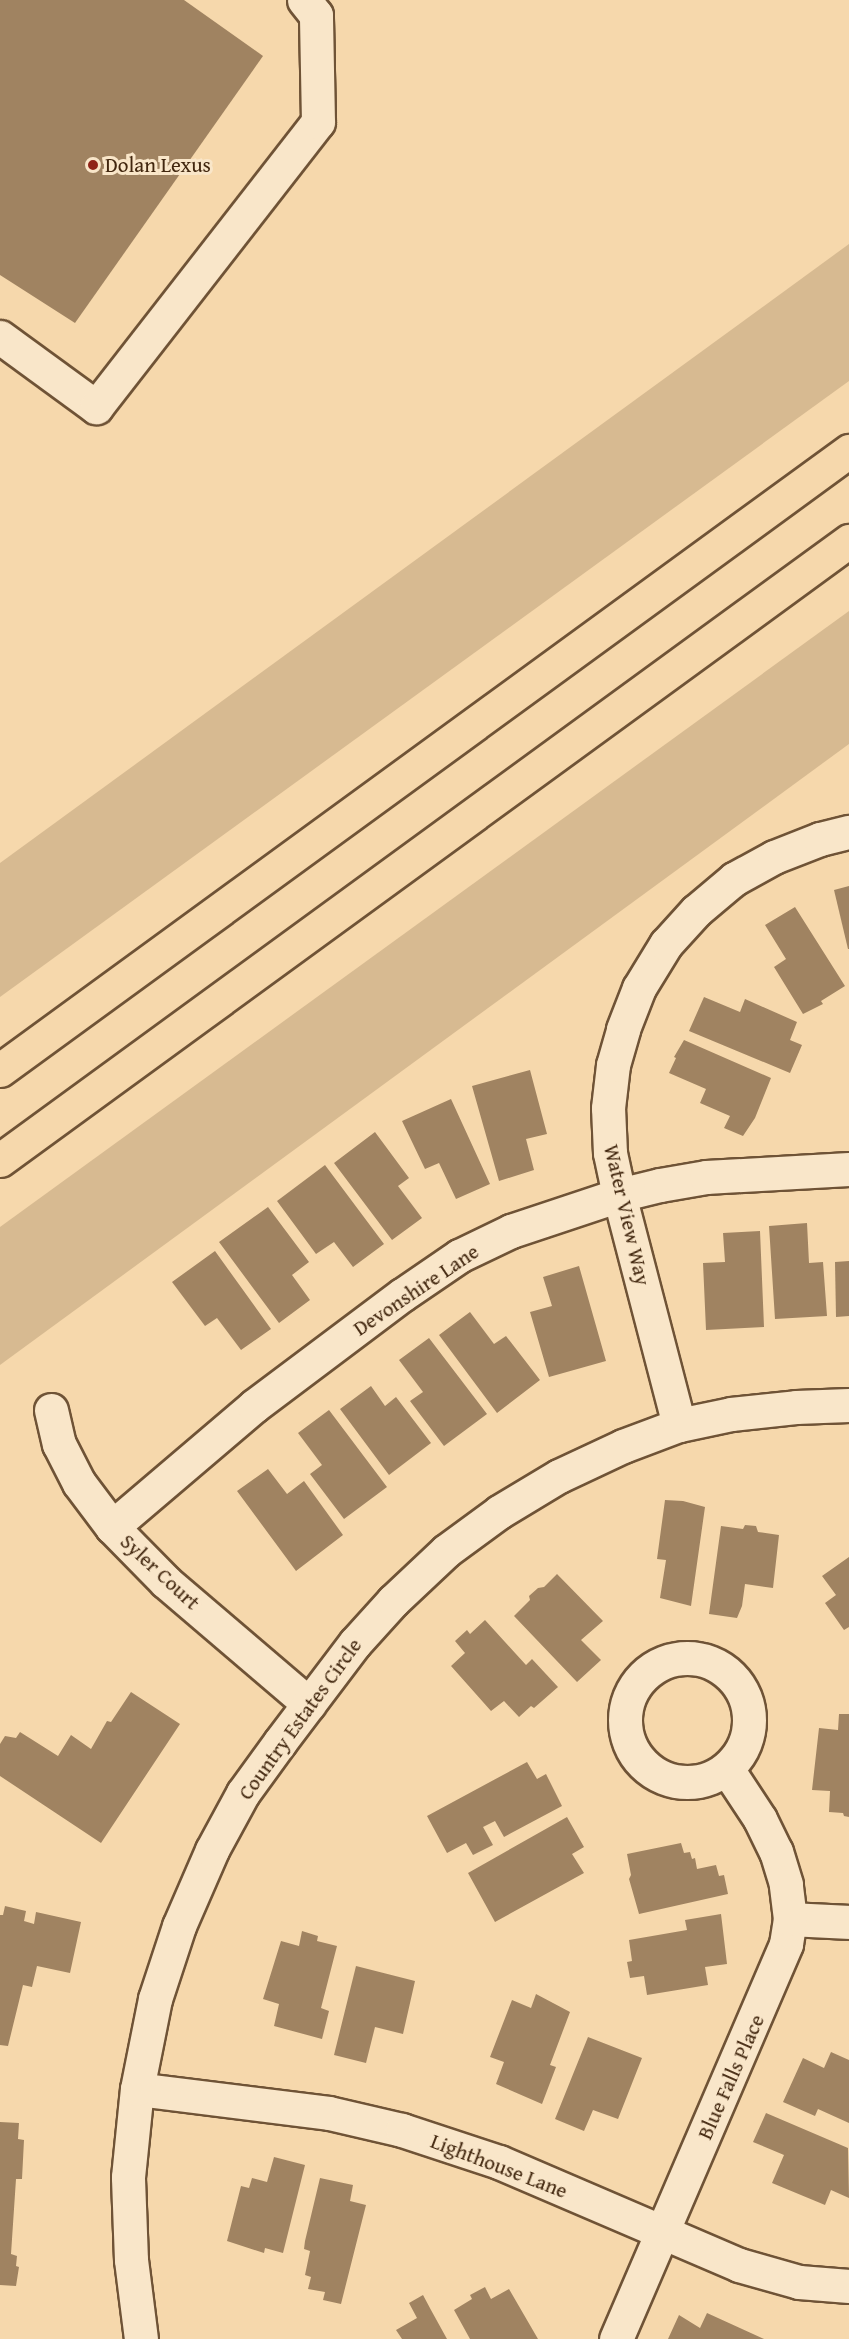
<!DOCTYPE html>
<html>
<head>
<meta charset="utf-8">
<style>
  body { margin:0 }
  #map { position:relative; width:849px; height:2339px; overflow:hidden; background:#f6d8ac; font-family:"Gentium Book Plus",serif }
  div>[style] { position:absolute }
  .green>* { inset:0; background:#d7ba91 }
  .building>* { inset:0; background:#a08361 }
  .roads { filter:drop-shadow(2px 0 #6f5336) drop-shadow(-2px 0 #6f5336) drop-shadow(0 2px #6f5336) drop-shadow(0 -2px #6f5336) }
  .minor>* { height:33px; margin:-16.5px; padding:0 16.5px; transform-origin:16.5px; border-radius:16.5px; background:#f9e6c9 }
  .minor>.ring { margin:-16.5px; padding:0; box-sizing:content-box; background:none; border:33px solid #f9e6c9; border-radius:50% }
  .highway>* { height:33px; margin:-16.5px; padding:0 16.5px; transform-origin:16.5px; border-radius:16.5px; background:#f6d8ac }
  .dots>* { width:16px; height:16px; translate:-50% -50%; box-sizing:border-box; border:3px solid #f9e6c9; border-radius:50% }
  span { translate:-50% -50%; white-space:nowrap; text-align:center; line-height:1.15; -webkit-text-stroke:6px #f9e6c9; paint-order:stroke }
  .poi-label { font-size:21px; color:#42270f }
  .left { translate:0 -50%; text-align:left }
  .street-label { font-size:21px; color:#42270f }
</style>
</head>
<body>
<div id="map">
  <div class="green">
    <div style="clip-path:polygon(849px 244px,849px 381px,0 997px,0 863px)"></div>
    <div style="clip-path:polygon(849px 611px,849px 744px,0 1365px,0 1227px)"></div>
  </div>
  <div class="building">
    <div style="clip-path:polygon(0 0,184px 0,263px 56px,75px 323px,0 275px)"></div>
    <div style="clip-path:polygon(849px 886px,849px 949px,848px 949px,834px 890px)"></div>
    <div style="clip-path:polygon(795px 907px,845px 986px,821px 1001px,823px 1004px,803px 1014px,774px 967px,786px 959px,765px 925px)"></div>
    <div style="clip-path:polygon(704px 997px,740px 1012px,745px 999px,797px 1022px,790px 1040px,802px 1045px,790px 1073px,689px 1031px)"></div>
    <div style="clip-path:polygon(684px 1040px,771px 1078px,755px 1118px,743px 1136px,724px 1128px,730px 1116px,700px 1103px,706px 1089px,669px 1073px,676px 1058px,674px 1057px)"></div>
    <div style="clip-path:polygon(530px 1070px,547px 1134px,526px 1139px,534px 1170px,499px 1181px,472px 1086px)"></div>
    <div style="clip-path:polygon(451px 1099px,490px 1184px,456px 1199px,439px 1163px,425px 1169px,402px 1121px)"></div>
    <div style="clip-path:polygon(375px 1132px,409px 1178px,398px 1186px,422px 1218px,392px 1240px,334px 1163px)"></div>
    <div style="clip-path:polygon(325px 1165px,384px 1244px,353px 1267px,334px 1242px,316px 1254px,277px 1201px)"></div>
    <div style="clip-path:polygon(268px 1207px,309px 1262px,292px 1275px,310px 1300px,279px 1323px,219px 1242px)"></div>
    <div style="clip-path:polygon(807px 1223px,809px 1263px,823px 1262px,827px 1316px,775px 1319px,769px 1226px)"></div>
    <div style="clip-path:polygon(760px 1231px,764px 1327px,706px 1330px,703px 1263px,725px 1262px,723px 1233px)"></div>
    <div style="clip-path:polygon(215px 1251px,271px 1329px,241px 1350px,217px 1318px,205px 1326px,172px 1282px)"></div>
    <div style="clip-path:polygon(849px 1261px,849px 1316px,836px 1317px,835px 1262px)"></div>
    <div style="clip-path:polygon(579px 1266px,606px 1361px,549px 1377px,530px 1312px,552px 1306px,543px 1277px)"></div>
    <div style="clip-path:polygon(470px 1312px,494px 1344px,506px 1336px,540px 1380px,497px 1413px,439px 1335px)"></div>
    <div style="clip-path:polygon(429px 1338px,487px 1414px,444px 1446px,410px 1401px,423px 1392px,399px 1360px)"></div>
    <div style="clip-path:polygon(371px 1386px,385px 1406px,396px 1397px,431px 1443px,389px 1475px,340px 1409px)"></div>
    <div style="clip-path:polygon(329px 1410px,387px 1487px,344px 1519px,310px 1474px,322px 1465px,298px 1433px)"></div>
    <div style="clip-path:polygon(268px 1469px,287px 1494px,304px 1481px,343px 1535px,296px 1571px,237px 1491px)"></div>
    <div style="clip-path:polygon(665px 1500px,683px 1501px,705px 1507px,691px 1606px,660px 1598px,666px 1560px,657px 1559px)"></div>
    <div style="clip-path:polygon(745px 1525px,756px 1526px,758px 1532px,779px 1535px,773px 1588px,745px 1584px,742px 1606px,737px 1618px,709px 1614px,721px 1526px,743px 1529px)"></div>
    <div style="clip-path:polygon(849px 1557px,849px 1627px,844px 1630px,825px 1603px,836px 1595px,822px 1576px)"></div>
    <div style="clip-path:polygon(557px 1574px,603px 1621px,581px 1640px,601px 1660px,577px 1682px,514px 1616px,530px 1600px,529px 1596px,538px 1588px,544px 1587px)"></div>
    <div style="clip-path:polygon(485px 1620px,526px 1665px,532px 1659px,558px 1687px,534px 1708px,531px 1706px,519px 1717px,504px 1701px,491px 1711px,451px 1666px,465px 1653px,455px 1641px,467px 1630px,470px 1634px)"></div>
    <div style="clip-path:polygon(131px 1692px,180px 1724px,101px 1843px,0 1776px,0 1744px,5px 1736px,16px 1738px,20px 1732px,58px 1756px,71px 1735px,91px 1749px,107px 1721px,111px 1722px)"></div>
    <div style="clip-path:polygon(839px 1714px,849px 1714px,849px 1817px,844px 1816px,843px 1813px,829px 1812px,830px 1791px,812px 1790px,819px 1728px,838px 1730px)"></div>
    <div style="clip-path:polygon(527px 1762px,537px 1779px,546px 1774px,562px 1806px,504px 1837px,495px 1821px,483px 1827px,493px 1845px,473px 1855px,466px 1843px,447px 1853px,427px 1816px)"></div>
    <div style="clip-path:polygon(567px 1817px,584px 1847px,572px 1854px,584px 1873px,495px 1922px,468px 1873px)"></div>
    <div style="clip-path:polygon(681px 1843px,684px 1853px,690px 1852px,692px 1859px,695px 1858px,697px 1869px,716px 1865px,719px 1876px,724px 1875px,728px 1894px,639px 1914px,629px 1879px,631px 1875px,627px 1854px)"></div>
    <div style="clip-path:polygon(5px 1906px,26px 1911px,24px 1921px,34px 1924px,36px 1912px,81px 1922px,70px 1973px,37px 1966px,32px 1987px,23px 1985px,8px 2046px,0 2045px,0 1915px,3px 1915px)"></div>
    <div style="clip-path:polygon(721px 1914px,727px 1964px,705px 1967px,708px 1985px,647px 1995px,644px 1976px,630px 1978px,627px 1962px,632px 1961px,629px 1940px,687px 1930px,685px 1920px)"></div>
    <div style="clip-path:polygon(302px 1931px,318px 1936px,317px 1941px,337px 1946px,321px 2008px,329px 2011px,322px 2039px,274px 2026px,279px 2004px,263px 1999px,281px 1941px,299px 1946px)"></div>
    <div style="clip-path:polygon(356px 1966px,415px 1981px,403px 2034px,375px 2027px,366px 2063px,334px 2055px)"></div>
    <div style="clip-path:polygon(536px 1994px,570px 2012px,550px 2065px,556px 2067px,542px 2104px,496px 2084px,504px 2062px,490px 2057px,512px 2000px,531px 2008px)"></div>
    <div style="clip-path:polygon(588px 2037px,642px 2058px,618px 2119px,593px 2110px,584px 2131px,555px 2119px)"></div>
    <div style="clip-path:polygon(831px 2052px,849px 2060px,849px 2123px,818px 2109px,815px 2116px,783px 2102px,803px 2058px,824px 2068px)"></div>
    <div style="clip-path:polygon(766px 2113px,848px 2148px,849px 2198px,831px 2190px,825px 2205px,772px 2183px,784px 2155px,753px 2142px)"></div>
    <div style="clip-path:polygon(0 2122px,19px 2123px,18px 2139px,24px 2140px,22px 2179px,16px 2179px,11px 2254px,17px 2256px,16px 2266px,19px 2267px,16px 2286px,0 2285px)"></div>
    <div style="clip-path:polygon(274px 2157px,305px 2165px,283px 2253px,265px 2248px,264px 2253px,227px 2241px,241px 2186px,249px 2188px,252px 2178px,267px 2182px)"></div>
    <div style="clip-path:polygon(320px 2178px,353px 2185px,350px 2201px,366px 2205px,341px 2304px,323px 2300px,325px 2292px,308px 2289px,311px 2277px,305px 2275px,310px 2251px,304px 2249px,305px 2241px)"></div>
    <div style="clip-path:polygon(485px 2287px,491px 2299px,509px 2289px,538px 2339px,470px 2339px,454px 2310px,472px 2299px,470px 2295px)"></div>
    <div style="clip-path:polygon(423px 2295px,431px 2310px,447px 2339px,402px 2339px,396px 2330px,417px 2318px,409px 2303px)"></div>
    <div style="clip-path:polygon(707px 2313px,764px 2339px,668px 2339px,679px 2315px,700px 2328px)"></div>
  </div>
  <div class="roads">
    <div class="minor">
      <div style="left:0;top:337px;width:119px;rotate:36.1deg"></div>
      <div style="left:96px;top:407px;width:361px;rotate:-52.1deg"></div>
      <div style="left:318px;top:122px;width:107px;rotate:-91.1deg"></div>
      <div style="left:316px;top:15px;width:19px;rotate:-129deg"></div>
      <div style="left:51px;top:1410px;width:35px;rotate:77deg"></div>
      <div style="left:59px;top:1444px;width:44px;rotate:62.9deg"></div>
      <div style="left:79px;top:1483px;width:55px;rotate:53.1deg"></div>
      <div style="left:112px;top:1527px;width:77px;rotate:45.5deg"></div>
      <div style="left:166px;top:1582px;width:188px;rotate:40.5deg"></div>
      <div style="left:679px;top:1425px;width:238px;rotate:-104.6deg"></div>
      <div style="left:619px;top:1195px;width:43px;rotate:-102.1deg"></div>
      <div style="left:610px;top:1153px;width:45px;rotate:-92.5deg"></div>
      <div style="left:608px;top:1108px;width:43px;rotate:-83.4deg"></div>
      <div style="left:613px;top:1065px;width:37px;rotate:-74deg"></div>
      <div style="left:623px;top:1029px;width:44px;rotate:-68.7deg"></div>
      <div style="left:639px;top:988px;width:52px;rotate:-58.5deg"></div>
      <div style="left:666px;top:944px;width:45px;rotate:-47.7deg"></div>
      <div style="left:696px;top:911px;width:50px;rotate:-40.1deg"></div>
      <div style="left:734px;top:879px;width:46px;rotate:-28.8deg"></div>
      <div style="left:774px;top:857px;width:49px;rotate:-21.4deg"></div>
      <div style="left:820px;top:839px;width:30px;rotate:-14deg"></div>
      <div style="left:112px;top:1527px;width:187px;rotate:-40.4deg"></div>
      <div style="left:254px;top:1406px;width:185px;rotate:-36.9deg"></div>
      <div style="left:402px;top:1295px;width:69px;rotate:-34.4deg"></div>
      <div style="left:459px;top:1256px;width:58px;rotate:-25.7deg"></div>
      <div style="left:511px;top:1231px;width:114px;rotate:-18.4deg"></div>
      <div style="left:619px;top:1195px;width:42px;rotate:-13.7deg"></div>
      <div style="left:660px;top:1185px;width:47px;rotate:-9.9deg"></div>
      <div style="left:706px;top:1177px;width:143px;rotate:-3.2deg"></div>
      <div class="ring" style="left:625px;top:1658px;width:91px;height:91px"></div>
      <div style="left:790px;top:1919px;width:59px;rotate:2.9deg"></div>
      <div style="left:137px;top:2089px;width:193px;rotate:7.1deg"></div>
      <div style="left:329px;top:2113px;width:75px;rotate:13.1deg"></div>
      <div style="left:402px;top:2130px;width:102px;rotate:18.3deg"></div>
      <div style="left:499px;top:2162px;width:261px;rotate:23.2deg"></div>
      <div style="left:739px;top:2265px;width:62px;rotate:15.8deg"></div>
      <div style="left:799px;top:2282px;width:50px;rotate:4.6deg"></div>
      <div style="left:141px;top:2339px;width:80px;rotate:-97.2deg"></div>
      <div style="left:131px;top:2260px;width:83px;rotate:-92.1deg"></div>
      <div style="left:128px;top:2177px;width:88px;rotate:-84.2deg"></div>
      <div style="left:137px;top:2089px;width:92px;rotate:-78.7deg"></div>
      <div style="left:155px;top:1999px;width:77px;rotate:-71.8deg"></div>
      <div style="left:179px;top:1926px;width:83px;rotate:-66.5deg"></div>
      <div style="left:212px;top:1850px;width:65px;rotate:-61.5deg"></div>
      <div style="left:243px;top:1793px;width:63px;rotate:-54deg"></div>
      <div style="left:280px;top:1742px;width:124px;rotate:-52.9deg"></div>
      <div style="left:355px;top:1643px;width:57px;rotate:-47.9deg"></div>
      <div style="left:393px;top:1601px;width:73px;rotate:-43.3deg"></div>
      <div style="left:446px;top:1551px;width:66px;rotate:-36.3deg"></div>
      <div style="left:499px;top:1512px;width:70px;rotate:-31deg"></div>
      <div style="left:559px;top:1476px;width:71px;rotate:-25.1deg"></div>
      <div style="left:623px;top:1446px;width:60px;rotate:-20.6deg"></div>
      <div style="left:679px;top:1425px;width:53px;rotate:-11.9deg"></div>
      <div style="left:731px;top:1414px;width:65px;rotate:-6.1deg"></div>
      <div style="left:796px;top:1407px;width:53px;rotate:-2.2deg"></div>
      <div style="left:616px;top:2339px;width:430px;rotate:-66.7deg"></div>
      <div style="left:786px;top:1944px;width:25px;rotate:-81deg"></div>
      <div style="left:790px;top:1919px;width:35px;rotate:-97deg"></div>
      <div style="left:786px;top:1884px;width:34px;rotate:-107deg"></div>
      <div style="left:776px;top:1852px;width:37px;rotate:-116deg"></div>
      <div style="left:760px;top:1819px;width:60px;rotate:-123.4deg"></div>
    </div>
    <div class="highway">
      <div style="left:0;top:1070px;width:1051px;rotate:-36.1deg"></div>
      <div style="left:0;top:1160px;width:1051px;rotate:-36.1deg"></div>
    </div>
  </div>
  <div class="dots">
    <div style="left:93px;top:165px;background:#8f2418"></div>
  </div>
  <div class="poi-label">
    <span class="left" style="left:105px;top:165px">Dolan Lexus</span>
  </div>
  <div class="street-label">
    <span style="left:627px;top:1215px;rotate:77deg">Water View Way</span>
    <span style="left:416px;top:1290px;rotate:-34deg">Devonshire Lane</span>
    <span style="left:160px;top:1572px;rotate:43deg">Syler Court</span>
    <span style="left:300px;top:1719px;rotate:-54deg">Country Estates Circle</span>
    <span style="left:731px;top:2077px;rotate:-66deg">Blue Falls Place</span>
    <span style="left:499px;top:2166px;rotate:21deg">Lighthouse Lane</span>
  </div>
</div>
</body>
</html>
